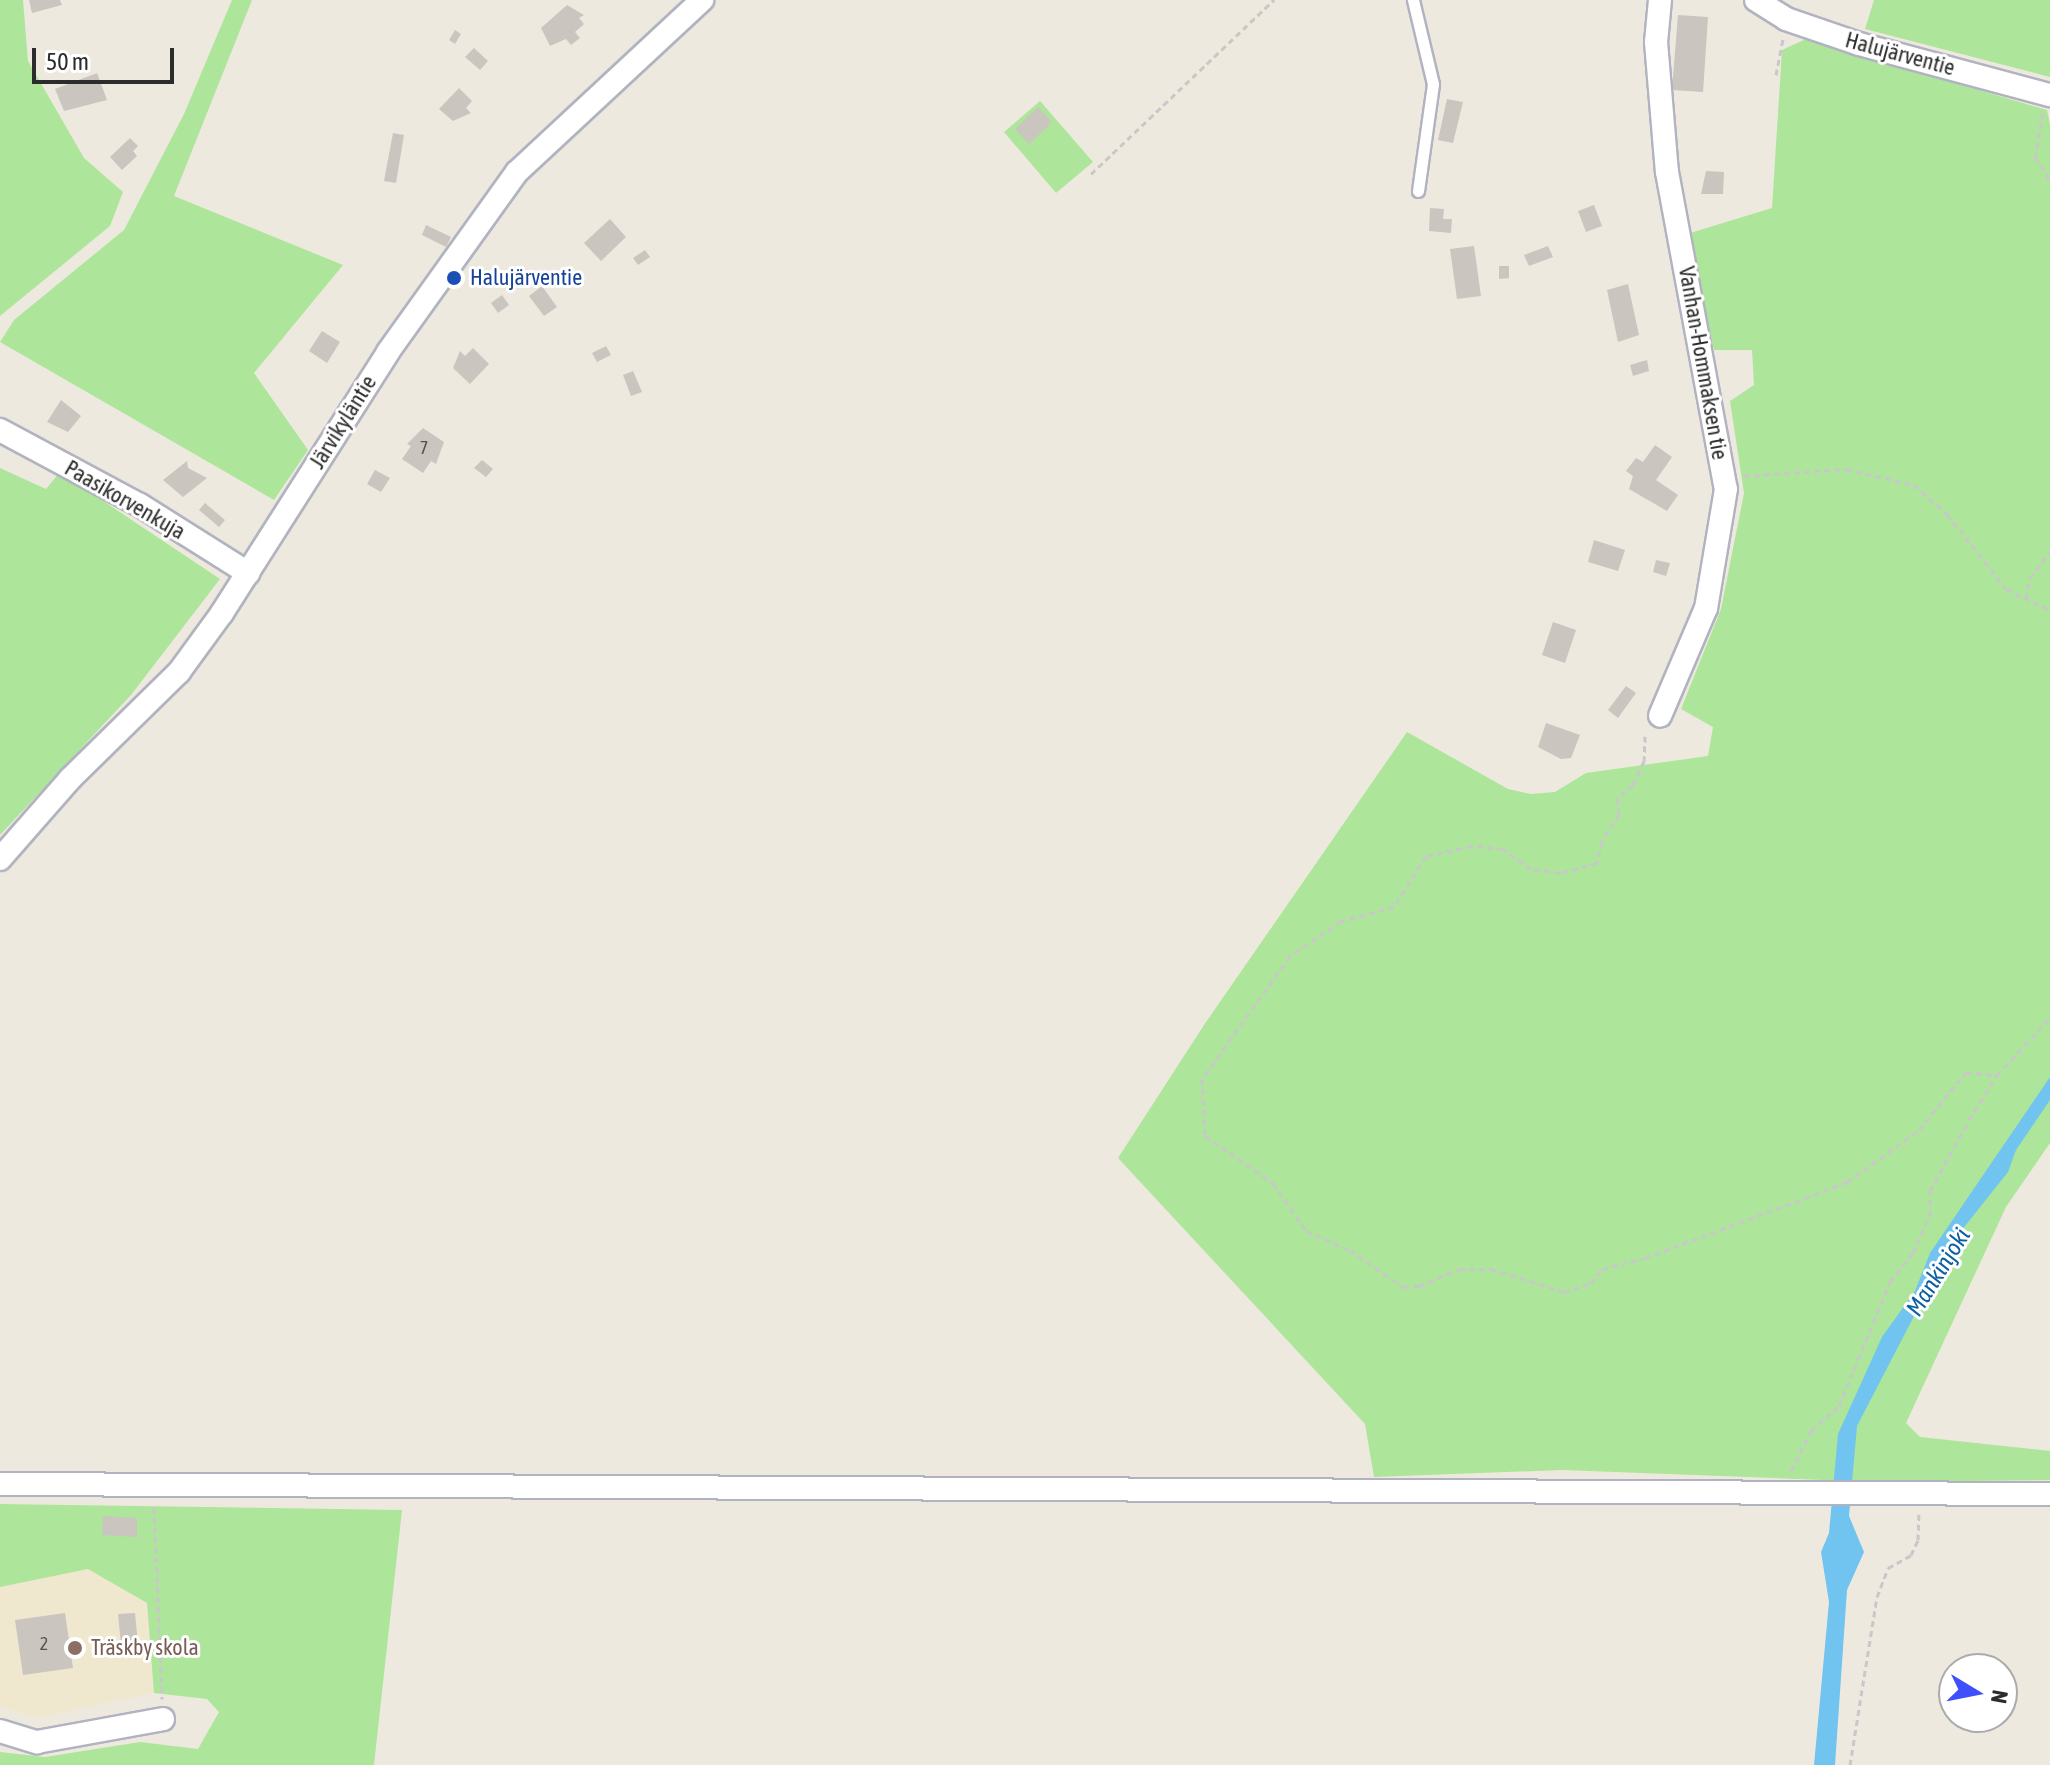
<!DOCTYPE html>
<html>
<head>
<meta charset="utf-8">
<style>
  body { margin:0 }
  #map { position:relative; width:2050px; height:1765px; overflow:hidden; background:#eee9df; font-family:"Asap Condensed",sans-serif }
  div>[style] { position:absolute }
  .education>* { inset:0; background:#efe8ce }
  .green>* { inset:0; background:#ade59b }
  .water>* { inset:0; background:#71c3f0 }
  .building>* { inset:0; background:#cac5be }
  .path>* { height:3px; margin-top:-1.5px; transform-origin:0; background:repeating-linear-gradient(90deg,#c8c8c8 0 6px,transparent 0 10px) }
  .roads { filter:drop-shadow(2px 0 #b2b3c0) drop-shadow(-2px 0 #b2b3c0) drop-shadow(0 2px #b2b3c0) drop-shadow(0 -2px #b2b3c0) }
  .service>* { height:11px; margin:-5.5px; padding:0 5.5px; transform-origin:5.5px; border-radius:5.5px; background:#fff }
  .minor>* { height:22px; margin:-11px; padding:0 11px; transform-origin:11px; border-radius:11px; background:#fff }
  .dots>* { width:22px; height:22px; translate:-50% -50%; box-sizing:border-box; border:4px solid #fff; border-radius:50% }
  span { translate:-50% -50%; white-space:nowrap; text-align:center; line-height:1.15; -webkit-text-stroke:6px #fff; paint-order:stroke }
  .number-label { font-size:18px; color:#545250 }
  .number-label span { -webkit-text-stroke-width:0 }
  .street-label { font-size:22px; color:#2c2c2c }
  .transit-label { font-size:22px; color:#164399 }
  .left { translate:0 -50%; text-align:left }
  .education-label { font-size:22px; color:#785e54 }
  .water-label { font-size:24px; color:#0c60a0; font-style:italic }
  .north { position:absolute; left:1938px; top:1653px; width:80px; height:80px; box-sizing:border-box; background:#fff; border:2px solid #ababab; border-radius:50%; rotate:100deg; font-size:22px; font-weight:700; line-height:32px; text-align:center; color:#2c2c2c }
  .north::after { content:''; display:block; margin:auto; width:28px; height:36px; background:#3e50fc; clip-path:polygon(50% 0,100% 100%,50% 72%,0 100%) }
  .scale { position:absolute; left:32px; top:48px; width:142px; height:36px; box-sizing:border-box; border:4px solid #2c2c2c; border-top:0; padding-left:10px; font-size:24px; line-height:28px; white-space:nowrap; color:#2c2c2c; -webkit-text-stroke:6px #fff; paint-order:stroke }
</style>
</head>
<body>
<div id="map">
  <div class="education">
    <div style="clip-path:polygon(88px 1568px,147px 1603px,154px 1693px,37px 1718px,0 1707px,0 1587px)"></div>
  </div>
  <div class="green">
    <div style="clip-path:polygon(0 0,23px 0,28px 61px,84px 158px,123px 192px,110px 226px,0 316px)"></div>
    <div style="clip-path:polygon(232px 0,252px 0,174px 196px,343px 265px,254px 373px,308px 450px,274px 500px,0 342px,14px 320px,124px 230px,184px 114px)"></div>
    <div style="clip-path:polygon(1874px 0,2050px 0,2050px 77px,1865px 29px)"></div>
    <div style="clip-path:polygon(1806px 39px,2047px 110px,2050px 125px,2050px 1143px,2006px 1207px,1906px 1423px,1920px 1437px,2050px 1451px,2050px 1480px,1875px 1482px,1562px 1470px,1374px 1477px,1365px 1424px,1118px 1158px,1204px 1025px,1407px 732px,1508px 789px,1531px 794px,1555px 792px,1586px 773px,1708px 756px,1713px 727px,1681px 709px,1721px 609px,1744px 493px,1730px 401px,1754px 385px,1752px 350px,1714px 350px,1687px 234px,1772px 208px,1782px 50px)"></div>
    <div style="clip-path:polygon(1040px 101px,1093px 162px,1056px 193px,1004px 132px)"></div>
    <div style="clip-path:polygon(0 468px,46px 489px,60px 472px,220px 579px,131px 695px,0 835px)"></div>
    <div style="clip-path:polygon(0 1504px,402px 1510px,374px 1765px,0 1765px,0 1752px,45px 1757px,140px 1742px,198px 1749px,219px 1712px,207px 1699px,154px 1693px,147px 1603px,88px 1569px,0 1587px)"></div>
  </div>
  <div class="water">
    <div style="clip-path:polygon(2050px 1077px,2050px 1100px,2016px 1150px,2008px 1172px,1953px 1241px,1857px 1426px,1849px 1516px,1864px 1552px,1847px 1590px,1835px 1765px,1814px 1765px,1829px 1602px,1821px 1552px,1829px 1533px,1838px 1434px,1882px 1337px,1915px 1291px,1930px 1253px)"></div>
  </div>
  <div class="building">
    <div style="clip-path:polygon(29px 0,60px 0,62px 5px,32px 13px)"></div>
    <div style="clip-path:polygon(567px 5px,584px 15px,579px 18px,584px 24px,575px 32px,580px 38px,571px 45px,566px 39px,550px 46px,541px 28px)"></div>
    <div style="clip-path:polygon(1678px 15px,1708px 17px,1703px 92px,1672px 90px)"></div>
    <div style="clip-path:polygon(455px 30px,461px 34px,455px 44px,449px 40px)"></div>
    <div style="clip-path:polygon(474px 48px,488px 61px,480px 70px,465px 57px)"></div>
    <div style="clip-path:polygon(97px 73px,107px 100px,64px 111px,55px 89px)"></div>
    <div style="clip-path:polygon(459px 88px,472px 101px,466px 108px,471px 113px,453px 121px,439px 109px)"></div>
    <div style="clip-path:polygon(1447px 99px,1463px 102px,1453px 143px,1438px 140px)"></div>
    <div style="clip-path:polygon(1038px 107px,1052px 122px,1029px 144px,1015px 129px)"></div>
    <div style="clip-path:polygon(393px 133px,404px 135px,396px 183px,384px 181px)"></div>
    <div style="clip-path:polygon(130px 138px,138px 146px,133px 151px,137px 156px,122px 170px,110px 157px)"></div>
    <div style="clip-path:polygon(1706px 171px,1724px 172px,1723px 194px,1701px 194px)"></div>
    <div style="clip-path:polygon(1594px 205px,1602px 226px,1586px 232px,1578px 211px)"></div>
    <div style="clip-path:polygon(1430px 208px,1444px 209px,1443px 219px,1452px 219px,1451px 233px,1429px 231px)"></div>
    <div style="clip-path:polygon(610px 219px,626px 237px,601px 261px,584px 243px)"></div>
    <div style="clip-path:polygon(426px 225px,451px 237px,446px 247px,422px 235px)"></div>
    <div style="clip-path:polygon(1474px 246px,1481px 296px,1457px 299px,1450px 249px)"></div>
    <div style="clip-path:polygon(1548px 246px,1553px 257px,1529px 266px,1524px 255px)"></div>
    <div style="clip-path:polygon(645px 250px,650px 257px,638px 265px,633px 258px)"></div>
    <div style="clip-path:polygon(1499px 266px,1509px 266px,1509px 278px,1499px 279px)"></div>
    <div style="clip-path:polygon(1628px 284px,1639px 335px,1618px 342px,1607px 290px)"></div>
    <div style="clip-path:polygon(542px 286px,557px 307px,544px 316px,529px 296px)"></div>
    <div style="clip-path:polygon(502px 295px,509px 305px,498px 313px,491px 303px)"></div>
    <div style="clip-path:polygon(322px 331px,340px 342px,327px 363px,309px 351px)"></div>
    <div style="clip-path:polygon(606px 346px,611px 355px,597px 362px,592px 353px)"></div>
    <div style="clip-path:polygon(473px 348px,489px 364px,470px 384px,453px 368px,460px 351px,465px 356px)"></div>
    <div style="clip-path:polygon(1647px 360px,1649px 371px,1633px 376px,1630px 365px)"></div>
    <div style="clip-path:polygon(633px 371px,642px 392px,631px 396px,623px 375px)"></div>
    <div style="clip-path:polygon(61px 400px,81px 416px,68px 432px,47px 422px)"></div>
    <div style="clip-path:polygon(423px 428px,444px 442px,436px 464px,431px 461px,423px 473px,402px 459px,411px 446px,407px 444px)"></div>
    <div style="clip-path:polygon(1655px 445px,1672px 457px,1656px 480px,1678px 495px,1667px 511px,1629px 489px,1633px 476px,1626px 471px,1636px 458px,1643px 462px)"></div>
    <div style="clip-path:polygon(482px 460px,493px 469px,486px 477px,474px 468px)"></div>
    <div style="clip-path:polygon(187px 461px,188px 468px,207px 478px,183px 497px,163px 480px)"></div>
    <div style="clip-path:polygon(375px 470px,390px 478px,381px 492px,367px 484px)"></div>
    <div style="clip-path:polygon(205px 503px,225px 520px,219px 527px,199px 510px)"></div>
    <div style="clip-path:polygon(1594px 540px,1625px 550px,1618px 571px,1588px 562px)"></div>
    <div style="clip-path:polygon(1656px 560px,1670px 563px,1666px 576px,1653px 572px)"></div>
    <div style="clip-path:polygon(1553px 622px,1576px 630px,1565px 663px,1542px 655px)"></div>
    <div style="clip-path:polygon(1626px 686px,1636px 693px,1618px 718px,1608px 710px)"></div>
    <div style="clip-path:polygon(1546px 723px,1580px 735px,1571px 758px,1561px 759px,1538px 747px)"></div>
    <div style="clip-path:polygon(103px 1516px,137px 1518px,137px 1537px,102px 1535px)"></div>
    <div style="clip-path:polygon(65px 1613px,73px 1668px,23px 1675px,15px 1620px)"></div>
    <div style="clip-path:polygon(135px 1613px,139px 1654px,122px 1655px,118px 1614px)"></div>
  </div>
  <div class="path">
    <div style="left:1776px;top:75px;width:38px;rotate:-79deg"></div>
    <div style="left:2043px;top:113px;width:45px;rotate:100.3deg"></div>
    <div style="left:2035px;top:157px;width:27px;rotate:57deg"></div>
    <div style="left:1091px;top:174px;width:253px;rotate:-43.6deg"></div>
    <div style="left:1744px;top:476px;width:102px;rotate:-3.9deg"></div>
    <div style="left:1846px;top:469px;width:70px;rotate:13.2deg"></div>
    <div style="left:1914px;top:485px;width:44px;rotate:41.3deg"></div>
    <div style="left:1947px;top:514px;width:95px;rotate:51.8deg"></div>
    <div style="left:2006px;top:589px;width:49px;rotate:25.5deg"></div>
    <div style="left:2026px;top:599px;width:21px;rotate:-79deg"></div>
    <div style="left:2030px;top:578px;width:34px;rotate:-53deg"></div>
    <div style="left:1645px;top:736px;width:25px;rotate:92deg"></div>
    <div style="left:1644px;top:761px;width:26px;rotate:115deg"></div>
    <div style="left:1633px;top:785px;width:21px;rotate:141deg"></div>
    <div style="left:1617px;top:798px;width:16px;rotate:83deg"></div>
    <div style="left:1619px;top:814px;width:32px;rotate:122deg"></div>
    <div style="left:1602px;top:841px;width:23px;rotate:103deg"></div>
    <div style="left:1597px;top:863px;width:38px;rotate:165deg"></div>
    <div style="left:1560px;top:873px;width:29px;rotate:-172deg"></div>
    <div style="left:1531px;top:869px;width:34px;rotate:-144deg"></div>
    <div style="left:1503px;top:849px;width:31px;rotate:-174deg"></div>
    <div style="left:1472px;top:846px;width:47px;rotate:167.7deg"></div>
    <div style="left:1426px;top:856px;width:60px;rotate:122.1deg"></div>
    <div style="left:1394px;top:907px;width:55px;rotate:165.2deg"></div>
    <div style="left:1341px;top:921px;width:62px;rotate:145.5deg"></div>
    <div style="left:1290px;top:956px;width:151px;rotate:125.6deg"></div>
    <div style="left:1202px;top:1079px;width:57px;rotate:87deg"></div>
    <div style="left:1205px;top:1136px;width:83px;rotate:34.7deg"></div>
    <div style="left:1273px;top:1183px;width:58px;rotate:55.5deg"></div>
    <div style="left:1306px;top:1231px;width:48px;rotate:23.4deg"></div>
    <div style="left:1350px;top:1250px;width:65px;rotate:34.9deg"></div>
    <div style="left:1403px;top:1287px;width:16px;rotate:-4deg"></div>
    <div style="left:1419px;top:1286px;width:43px;rotate:-23deg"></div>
    <div style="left:1459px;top:1269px;width:32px"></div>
    <div style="left:1491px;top:1269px;width:77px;rotate:17.5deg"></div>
    <div style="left:1564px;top:1292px;width:28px;rotate:-18deg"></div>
    <div style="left:1591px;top:1283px;width:18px;rotate:-52deg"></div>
    <div style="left:1602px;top:1269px;width:44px;rotate:-14.3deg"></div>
    <div style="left:1645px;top:1258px;width:216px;rotate:-20.6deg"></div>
    <div style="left:1847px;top:1182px;width:89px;rotate:-35.8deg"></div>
    <div style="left:1919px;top:1130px;width:75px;rotate:-51deg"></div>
    <div style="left:1966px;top:1072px;width:31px;rotate:6deg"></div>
    <div style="left:1791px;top:1471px;width:45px;rotate:-63.4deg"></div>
    <div style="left:1811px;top:1431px;width:38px;rotate:-42deg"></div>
    <div style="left:1839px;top:1406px;width:134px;rotate:-67.6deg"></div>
    <div style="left:1890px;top:1282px;width:37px;rotate:-52deg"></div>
    <div style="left:1913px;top:1253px;width:42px;rotate:-65.9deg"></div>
    <div style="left:1930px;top:1215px;width:24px;rotate:-90deg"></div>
    <div style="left:1930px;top:1191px;width:81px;rotate:-61.2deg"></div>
    <div style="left:1969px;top:1120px;width:53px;rotate:-58.1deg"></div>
    <div style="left:1997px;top:1075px;width:78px;rotate:-47.1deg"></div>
    <div style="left:154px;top:1507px;width:192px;rotate:87.6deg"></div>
    <div style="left:1850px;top:1765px;width:170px;rotate:-80.9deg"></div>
    <div style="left:1877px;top:1597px;width:31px;rotate:-69deg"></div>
    <div style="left:1888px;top:1568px;width:26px;rotate:-29deg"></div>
    <div style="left:1911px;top:1555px;width:17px;rotate:-65deg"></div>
    <div style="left:1918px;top:1540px;width:27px;rotate:-88deg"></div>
  </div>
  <div class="roads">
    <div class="service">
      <div style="left:1413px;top:0;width:86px;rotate:76.6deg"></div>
      <div style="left:1433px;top:84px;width:108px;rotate:98deg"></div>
    </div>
    <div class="minor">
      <div style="left:1660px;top:0;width:42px;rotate:95.4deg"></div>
      <div style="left:1656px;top:42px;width:130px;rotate:85.2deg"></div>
      <div style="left:1667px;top:172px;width:322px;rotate:79.5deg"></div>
      <div style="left:1726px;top:489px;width:121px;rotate:99.5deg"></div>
      <div style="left:1706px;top:608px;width:117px;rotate:113.1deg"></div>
      <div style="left:1756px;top:0;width:36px;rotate:32deg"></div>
      <div style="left:1786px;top:19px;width:77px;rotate:18.9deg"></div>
      <div style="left:1859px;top:44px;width:198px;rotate:15deg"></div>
      <div style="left:0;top:430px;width:159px;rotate:28.2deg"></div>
      <div style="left:140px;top:505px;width:128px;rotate:32.2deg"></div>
      <div style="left:0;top:859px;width:106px;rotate:-48.8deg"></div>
      <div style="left:70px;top:779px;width:153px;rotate:-44.5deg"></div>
      <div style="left:179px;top:672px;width:73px;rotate:-53.9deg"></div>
      <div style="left:222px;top:613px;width:309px;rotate:-57.5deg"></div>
      <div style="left:388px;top:352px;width:221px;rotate:-54.4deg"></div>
      <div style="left:517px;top:172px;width:253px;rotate:-42.9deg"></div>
      <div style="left:0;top:1484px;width:2050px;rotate:0.28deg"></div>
      <div style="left:0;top:1731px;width:39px;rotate:17deg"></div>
      <div style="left:37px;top:1742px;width:128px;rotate:-10.3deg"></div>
    </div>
  </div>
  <div class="dots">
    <div style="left:454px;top:278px;background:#1a4fb4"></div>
    <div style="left:75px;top:1648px;background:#8d6e63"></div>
  </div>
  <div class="number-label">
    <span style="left:424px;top:448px">7</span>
    <span style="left:44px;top:1644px">2</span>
  </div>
  <div class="street-label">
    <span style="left:1900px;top:54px;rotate:15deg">Halujärventie</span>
    <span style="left:1703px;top:363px;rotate:80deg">Vanhan-Hommaksen tie</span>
    <span style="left:343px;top:422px;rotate:-58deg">Järvikyläntie</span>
    <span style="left:125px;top:500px;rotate:30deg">Paasikorvenkuja</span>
  </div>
  <div class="transit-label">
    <span class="left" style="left:470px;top:278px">Halujärventie</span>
  </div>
  <div class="education-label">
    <span class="left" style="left:91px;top:1648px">Träskby skola</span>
  </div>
  <div class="water-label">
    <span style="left:1938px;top:1272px;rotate:-58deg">Mankinjoki</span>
  </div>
  <div class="north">N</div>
  <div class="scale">50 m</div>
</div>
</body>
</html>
